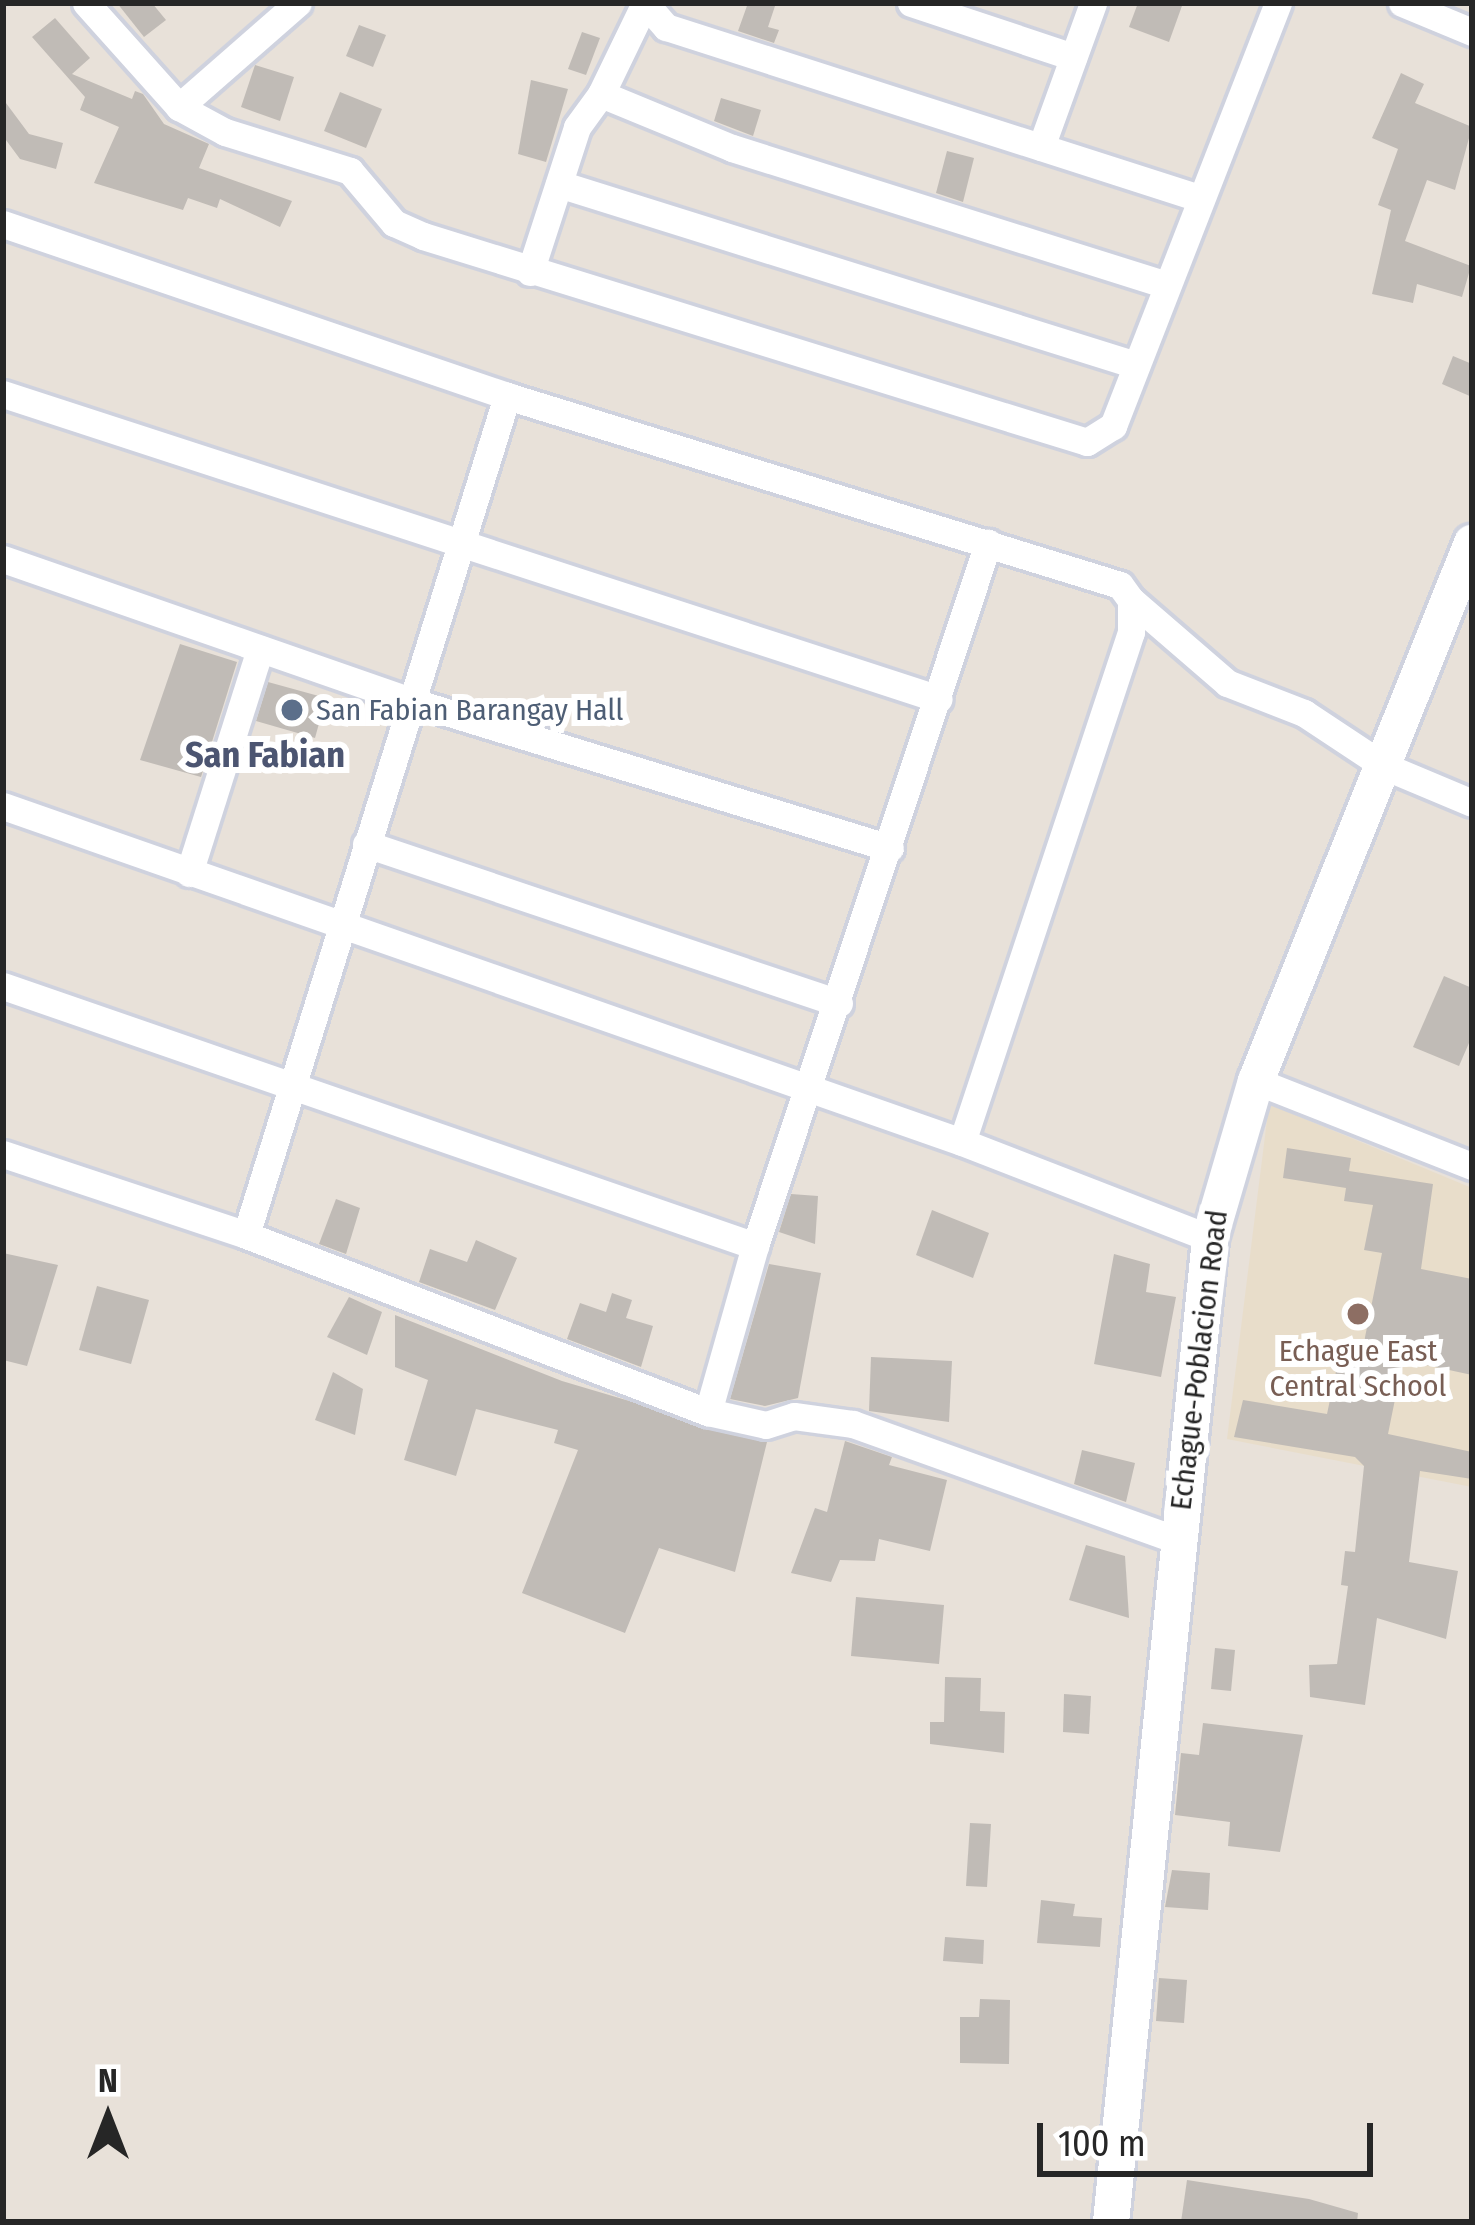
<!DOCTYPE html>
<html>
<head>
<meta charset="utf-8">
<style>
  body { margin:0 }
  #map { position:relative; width:1475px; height:2225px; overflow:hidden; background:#e8e1d9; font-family:"Fira Sans Condensed",sans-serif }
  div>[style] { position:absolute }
  .education>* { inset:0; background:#e8ddca }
  .building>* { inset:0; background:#c0bbb6 }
  .roads { filter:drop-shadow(3px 0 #cfd2de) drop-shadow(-3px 0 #cfd2de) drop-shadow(0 3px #cfd2de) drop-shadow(0 -3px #cfd2de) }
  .street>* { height:27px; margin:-13.5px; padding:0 13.5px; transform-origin:13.5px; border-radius:13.5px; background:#fff }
  .secondary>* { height:36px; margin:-18px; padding:0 18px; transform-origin:18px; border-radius:18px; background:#fff }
  .dots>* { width:33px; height:33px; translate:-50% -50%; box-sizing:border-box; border:6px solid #fff; border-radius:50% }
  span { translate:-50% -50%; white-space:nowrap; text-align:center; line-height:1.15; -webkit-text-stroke:12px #fff; paint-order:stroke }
  .service-label { font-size:30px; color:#4e5e75 }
  .left { translate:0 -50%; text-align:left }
  .education-label { font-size:30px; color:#785e54 }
  .street-label { font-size:30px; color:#262626 }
  .quarter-label { font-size:36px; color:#4c5571; font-weight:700 }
  .frame { position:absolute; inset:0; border:6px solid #262626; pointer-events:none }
  .north { position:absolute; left:48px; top:2057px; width:120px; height:120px; -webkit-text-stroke:9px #fff; paint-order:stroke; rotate:0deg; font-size:33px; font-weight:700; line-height:48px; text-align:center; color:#262626 }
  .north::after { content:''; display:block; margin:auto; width:42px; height:54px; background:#262626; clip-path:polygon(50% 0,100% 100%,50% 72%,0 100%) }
  .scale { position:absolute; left:1037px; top:2123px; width:336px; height:54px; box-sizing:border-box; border:6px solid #262626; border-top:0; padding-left:15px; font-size:36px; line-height:42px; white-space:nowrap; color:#262626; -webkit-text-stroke:9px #fff; paint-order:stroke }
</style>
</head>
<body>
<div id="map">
  <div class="education">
    <div style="clip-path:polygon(1269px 1104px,1472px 1188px,1472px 1487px,1227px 1439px)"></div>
  </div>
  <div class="building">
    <div style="clip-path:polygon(117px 3px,152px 3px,166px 20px,144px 37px)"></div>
    <div style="clip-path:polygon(748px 3px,776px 3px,768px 27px,779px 30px,774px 43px,738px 31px)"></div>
    <div style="clip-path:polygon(1138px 3px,1183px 3px,1169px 42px,1129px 27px)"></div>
    <div style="clip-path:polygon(55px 18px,90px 58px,72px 74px,132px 99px,135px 91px,143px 94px,164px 124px,209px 144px,199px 168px,292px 201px,280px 227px,220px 199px,217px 208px,188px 198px,183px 210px,94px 183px,119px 127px,80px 110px,85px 97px,32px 37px)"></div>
    <div style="clip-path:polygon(359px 25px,386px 35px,373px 67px,346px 56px)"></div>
    <div style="clip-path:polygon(582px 32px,600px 38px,586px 75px,568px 69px)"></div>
    <div style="clip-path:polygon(255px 65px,294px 77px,280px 121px,241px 107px)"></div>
    <div style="clip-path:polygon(1401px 73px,1424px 84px,1415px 103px,1472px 127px,1455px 190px,1427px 180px,1405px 241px,1471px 266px,1462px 297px,1417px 284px,1413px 303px,1372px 294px,1391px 210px,1378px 205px,1398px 149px,1372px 138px)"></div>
    <div style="clip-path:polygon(531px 80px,568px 89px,546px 162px,518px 154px)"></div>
    <div style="clip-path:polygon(340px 92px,382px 109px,366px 148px,324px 131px)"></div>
    <div style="clip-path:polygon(721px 98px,761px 110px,753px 136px,714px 121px)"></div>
    <div style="clip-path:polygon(3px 99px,29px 134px,63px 143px,56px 169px,20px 159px,3px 136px)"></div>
    <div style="clip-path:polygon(947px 151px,974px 158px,963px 202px,936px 193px)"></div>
    <div style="clip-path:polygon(1453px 356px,1472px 364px,1472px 397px,1442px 384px)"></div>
    <div style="clip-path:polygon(180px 644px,237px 662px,201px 777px,140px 760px)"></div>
    <div style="clip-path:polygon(268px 682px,326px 698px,315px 738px,256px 721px)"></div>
    <div style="clip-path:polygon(1444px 976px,1472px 988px,1472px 1036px,1459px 1066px,1413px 1047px)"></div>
    <div style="clip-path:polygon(1287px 1148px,1351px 1158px,1349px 1171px,1433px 1184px,1421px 1269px,1472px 1279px,1472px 1375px,1403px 1360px,1388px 1434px,1472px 1452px,1472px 1479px,1420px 1471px,1409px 1562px,1458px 1571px,1446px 1639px,1377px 1618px,1365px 1705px,1310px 1697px,1309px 1665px,1337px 1664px,1348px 1586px,1341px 1585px,1345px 1551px,1355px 1552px,1364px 1466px,1355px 1457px,1234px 1437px,1243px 1400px,1327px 1414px,1341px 1348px,1362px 1352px,1382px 1253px,1364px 1250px,1373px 1205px,1344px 1201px,1346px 1188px,1283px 1178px)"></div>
    <div style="clip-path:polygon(791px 1194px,818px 1196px,815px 1244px,779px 1232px)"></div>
    <div style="clip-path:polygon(336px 1199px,360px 1208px,346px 1254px,319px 1244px)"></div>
    <div style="clip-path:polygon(932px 1210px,989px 1233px,973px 1278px,916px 1255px)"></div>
    <div style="clip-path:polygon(476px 1240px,517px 1258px,495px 1310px,419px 1282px,430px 1249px,467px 1262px)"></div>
    <div style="clip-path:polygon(3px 1253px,58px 1265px,27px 1366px,3px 1360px)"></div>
    <div style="clip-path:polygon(1114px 1254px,1150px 1264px,1146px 1292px,1176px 1297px,1161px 1377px,1094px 1364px)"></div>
    <div style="clip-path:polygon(769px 1264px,821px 1273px,798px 1398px,765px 1406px,730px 1399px)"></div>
    <div style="clip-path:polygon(97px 1286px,149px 1300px,131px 1364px,79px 1350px)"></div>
    <div style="clip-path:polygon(612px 1293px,632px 1300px,626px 1318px,653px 1326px,641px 1367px,567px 1339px,580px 1303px,606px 1312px)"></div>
    <div style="clip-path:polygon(349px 1297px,382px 1312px,367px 1355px,327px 1337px)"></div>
    <div style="clip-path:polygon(395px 1315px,562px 1381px,767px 1442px,735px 1572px,659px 1548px,625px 1633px,522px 1593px,578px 1450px,554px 1443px,558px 1430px,476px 1409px,456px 1476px,404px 1460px,428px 1380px,395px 1367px)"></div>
    <div style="clip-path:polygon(871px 1357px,952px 1361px,949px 1422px,869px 1411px)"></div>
    <div style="clip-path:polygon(333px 1372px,363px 1389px,355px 1435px,315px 1420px)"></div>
    <div style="clip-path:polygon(845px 1441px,892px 1457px,889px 1465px,947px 1480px,930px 1551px,879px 1539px,875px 1561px,840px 1560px,831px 1582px,791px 1573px,815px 1508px,827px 1512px)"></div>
    <div style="clip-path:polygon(1082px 1450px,1135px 1463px,1126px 1502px,1074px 1484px)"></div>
    <div style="clip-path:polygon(1086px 1545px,1125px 1556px,1129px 1618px,1069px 1600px)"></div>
    <div style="clip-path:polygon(856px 1597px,944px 1605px,939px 1664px,851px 1656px)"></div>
    <div style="clip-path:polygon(1215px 1648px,1235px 1650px,1231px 1691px,1211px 1689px)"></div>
    <div style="clip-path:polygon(945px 1677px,981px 1678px,980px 1711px,1005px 1712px,1004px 1753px,930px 1744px,930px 1722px,944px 1722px)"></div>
    <div style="clip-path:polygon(1064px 1694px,1091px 1696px,1089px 1734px,1063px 1732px)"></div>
    <div style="clip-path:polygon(1203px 1723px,1303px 1735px,1280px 1852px,1228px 1846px,1230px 1822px,1175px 1815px,1181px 1753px,1199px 1755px)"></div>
    <div style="clip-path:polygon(970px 1823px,991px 1824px,987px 1887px,966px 1886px)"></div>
    <div style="clip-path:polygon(1172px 1870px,1210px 1873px,1208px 1910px,1165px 1907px)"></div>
    <div style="clip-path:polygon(1041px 1900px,1075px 1904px,1073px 1916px,1102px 1918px,1100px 1947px,1037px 1943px)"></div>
    <div style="clip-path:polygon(945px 1937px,984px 1940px,983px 1964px,943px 1961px)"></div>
    <div style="clip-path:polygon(1159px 1978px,1187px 1980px,1184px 2023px,1156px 2021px)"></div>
    <div style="clip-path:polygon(980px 1999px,1010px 2000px,1009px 2064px,960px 2063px,960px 2017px,979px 2017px)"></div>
    <div style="clip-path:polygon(1187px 2180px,1309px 2199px,1358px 2213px,1357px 2222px,1181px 2222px)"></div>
  </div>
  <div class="roads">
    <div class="street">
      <div style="left:86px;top:3px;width:140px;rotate:48.2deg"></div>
      <div style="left:179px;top:107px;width:52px;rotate:28.5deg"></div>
      <div style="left:225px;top:132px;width:131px;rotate:17.3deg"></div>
      <div style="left:350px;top:171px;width:68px;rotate:49.8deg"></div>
      <div style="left:394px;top:223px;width:32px;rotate:24deg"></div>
      <div style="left:423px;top:236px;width:695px;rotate:17.24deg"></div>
      <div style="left:1087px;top:442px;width:31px;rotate:-32deg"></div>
      <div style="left:1113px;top:426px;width:454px;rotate:-68.7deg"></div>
      <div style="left:645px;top:3px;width:32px;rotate:49deg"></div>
      <div style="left:666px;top:27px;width:557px;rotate:17.78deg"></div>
      <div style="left:911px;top:3px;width:171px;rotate:18.4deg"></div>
      <div style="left:1402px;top:3px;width:76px;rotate:22.5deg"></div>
      <div style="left:601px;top:94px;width:99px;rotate:-64.2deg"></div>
      <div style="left:179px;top:107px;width:158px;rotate:-41.2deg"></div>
      <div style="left:1041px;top:147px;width:153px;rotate:-70.1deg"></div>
      <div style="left:559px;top:184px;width:605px;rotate:17.42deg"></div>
      <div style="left:3px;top:224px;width:533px;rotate:18.84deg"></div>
      <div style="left:507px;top:396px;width:641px;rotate:17.14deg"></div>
      <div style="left:1120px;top:585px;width:19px;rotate:54deg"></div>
      <div style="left:1131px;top:600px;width:32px;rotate:90deg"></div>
      <div style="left:1131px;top:632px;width:537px;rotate:108.33deg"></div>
      <div style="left:530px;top:272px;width:152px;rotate:-72deg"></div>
      <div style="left:577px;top:127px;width:41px;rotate:-54deg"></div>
      <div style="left:601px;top:94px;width:142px;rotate:22.4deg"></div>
      <div style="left:732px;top:148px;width:453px;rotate:17.5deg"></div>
      <div style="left:3px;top:394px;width:984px;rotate:18.05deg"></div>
      <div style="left:3px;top:559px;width:428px;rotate:19.2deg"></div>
      <div style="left:407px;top:700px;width:505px;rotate:17.04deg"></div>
      <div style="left:1131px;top:600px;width:127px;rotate:40.8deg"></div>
      <div style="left:1227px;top:683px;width:83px;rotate:21.3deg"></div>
      <div style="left:1304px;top:713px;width:96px;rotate:33.5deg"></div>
      <div style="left:1384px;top:766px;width:95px;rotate:22.8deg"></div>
      <div style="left:3px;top:806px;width:1016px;rotate:19.31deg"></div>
      <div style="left:962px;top:1142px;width:266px;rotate:21.2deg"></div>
      <div style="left:366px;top:844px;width:499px;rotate:18.6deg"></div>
      <div style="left:189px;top:873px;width:235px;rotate:-72.4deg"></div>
      <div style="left:3px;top:986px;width:796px;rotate:19.07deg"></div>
      <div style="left:1256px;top:1081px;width:232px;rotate:21.5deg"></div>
      <div style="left:3px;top:1154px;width:256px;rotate:18.4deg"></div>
      <div style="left:246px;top:1235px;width:495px;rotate:21deg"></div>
      <div style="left:708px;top:1412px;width:59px;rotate:12.6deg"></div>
      <div style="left:766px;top:1425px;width:29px;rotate:-18deg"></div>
      <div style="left:794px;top:1416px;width:60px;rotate:7.7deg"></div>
      <div style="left:853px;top:1424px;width:344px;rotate:19.7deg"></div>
      <div style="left:246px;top:1235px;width:879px;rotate:-72.72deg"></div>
      <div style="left:708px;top:1412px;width:173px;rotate:-74.2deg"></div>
      <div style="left:755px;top:1246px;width:741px;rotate:-71.66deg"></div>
    </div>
    <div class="secondary">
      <div style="left:1111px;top:2222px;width:989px;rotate:-84.25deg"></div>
      <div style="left:1210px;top:1238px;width:164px;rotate:-73.7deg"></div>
      <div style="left:1256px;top:1081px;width:580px;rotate:-68.13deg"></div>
    </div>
  </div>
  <div class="dots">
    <div style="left:292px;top:710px;background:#5c6f8a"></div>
    <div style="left:1358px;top:1314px;background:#8d6e63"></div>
  </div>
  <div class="service-label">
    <span class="left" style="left:316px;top:710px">San Fabian Barangay Hall</span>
  </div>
  <div class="education-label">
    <span style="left:1358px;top:1368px">Echague East<br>Central School</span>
  </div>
  <div class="street-label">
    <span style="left:1199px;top:1360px;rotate:-83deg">Echague-Poblacion Road</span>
  </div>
  <div class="quarter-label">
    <span style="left:265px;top:756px">San Fabian</span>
  </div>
  <div class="frame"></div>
  <div class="north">N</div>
  <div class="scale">100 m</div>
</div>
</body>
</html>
